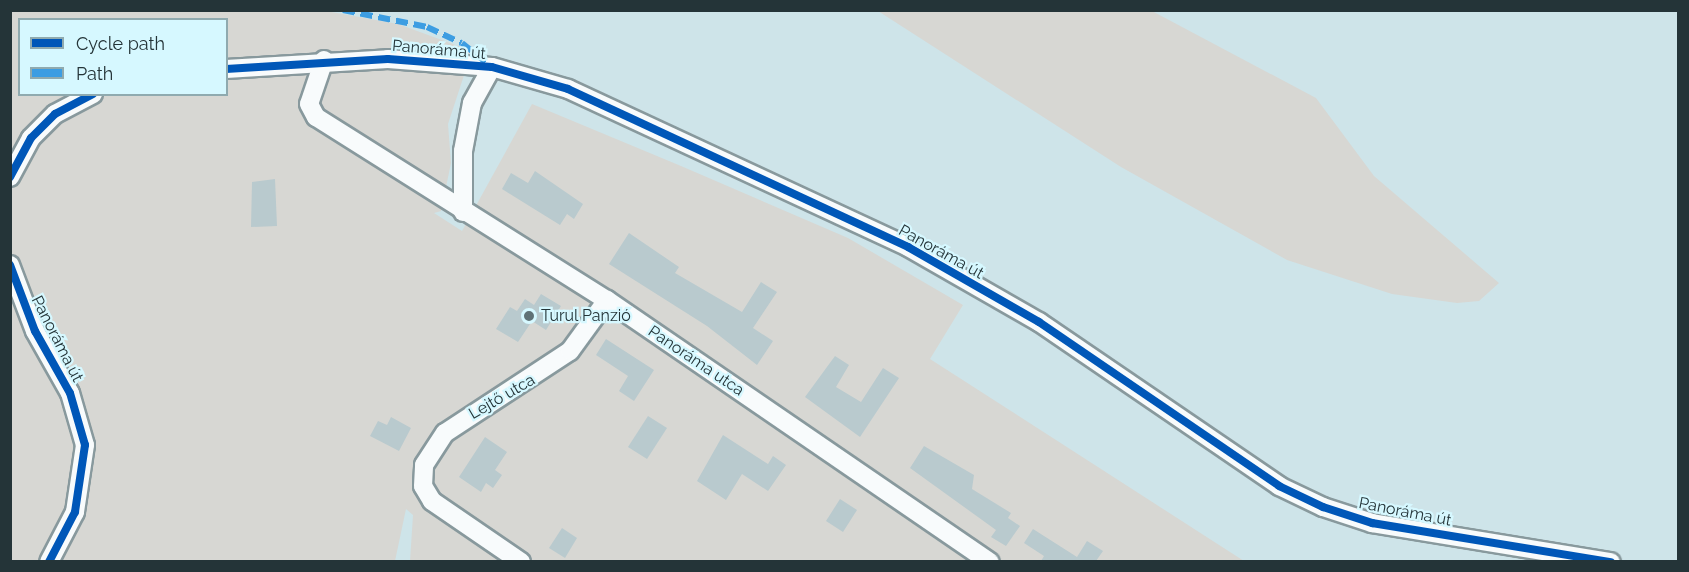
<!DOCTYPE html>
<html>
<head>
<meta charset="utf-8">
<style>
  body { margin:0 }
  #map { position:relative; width:1689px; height:572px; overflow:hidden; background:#cee4e9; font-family:Raleway,sans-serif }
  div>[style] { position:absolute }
  .green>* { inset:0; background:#d7d7d3 }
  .building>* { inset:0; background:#b9cace }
  .roads { filter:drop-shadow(2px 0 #88999d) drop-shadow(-2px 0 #88999d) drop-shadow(0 2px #88999d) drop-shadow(0 -2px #88999d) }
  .minor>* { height:18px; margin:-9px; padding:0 9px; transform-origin:9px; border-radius:9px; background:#f8fbfc }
  .quiet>* { height:6px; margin-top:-3px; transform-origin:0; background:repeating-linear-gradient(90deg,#3c9de2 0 12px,transparent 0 18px) }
  .cycleway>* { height:8px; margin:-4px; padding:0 4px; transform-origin:4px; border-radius:4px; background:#0057b8 }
  .dots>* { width:16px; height:16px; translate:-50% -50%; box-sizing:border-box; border:3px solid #d6f8ff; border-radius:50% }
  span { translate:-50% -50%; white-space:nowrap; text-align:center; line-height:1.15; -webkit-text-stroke:4.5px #d6f8ff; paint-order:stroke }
  .street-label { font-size:16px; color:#243438 }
  .poi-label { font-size:16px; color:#243438 }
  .left { translate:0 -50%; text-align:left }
  .frame { position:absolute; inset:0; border:12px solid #243438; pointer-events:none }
  .legend { position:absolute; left:18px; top:18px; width:210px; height:78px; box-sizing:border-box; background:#d6f8ff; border:2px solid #8faaaf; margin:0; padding:8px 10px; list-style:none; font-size:18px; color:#243438 }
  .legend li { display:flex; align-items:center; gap:12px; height:30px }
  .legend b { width:30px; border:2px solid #8faaaf }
</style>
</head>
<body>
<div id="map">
  <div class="green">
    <div style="clip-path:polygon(evenodd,10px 11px,326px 11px,398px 24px,472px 51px,448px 124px,451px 163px,441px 211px,434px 213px,462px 231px,532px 104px,681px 166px,848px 238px,963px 305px,930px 359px,1244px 561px,410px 561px,413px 515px,406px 509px,395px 561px,11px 561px,10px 11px,20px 20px,226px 20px,226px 94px,20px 94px,20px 20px)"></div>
    <div style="clip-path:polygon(878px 11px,1152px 11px,1316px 98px,1374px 176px,1499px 283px,1479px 301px,1457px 303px,1392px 294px,1287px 260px,1121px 167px)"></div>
  </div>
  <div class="building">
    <div style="clip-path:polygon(535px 171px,583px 204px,574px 219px,567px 214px,560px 225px,502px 189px,511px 173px,528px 183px)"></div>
    <div style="clip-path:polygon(275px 179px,277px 226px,251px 227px,252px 182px)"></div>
    <div style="clip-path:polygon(629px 233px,679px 267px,675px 273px,742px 312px,761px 282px,777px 292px,753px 328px,773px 341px,757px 365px,707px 326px,609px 264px)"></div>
    <div style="clip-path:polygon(541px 294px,561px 306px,546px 330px,532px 321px,518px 342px,496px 329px,510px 307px,517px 311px,525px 299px,534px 305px)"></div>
    <div style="clip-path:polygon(606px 339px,654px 370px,634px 401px,619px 391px,628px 376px,596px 355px)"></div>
    <div style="clip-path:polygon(835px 356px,849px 365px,836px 387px,861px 402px,883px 368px,899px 378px,860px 437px,805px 397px)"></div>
    <div style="clip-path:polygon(648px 416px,667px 428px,647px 459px,628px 447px)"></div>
    <div style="clip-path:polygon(391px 417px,411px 428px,399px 451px,370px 436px,378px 421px,387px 425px)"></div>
    <div style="clip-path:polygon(723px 435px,768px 464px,773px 456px,786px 465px,768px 491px,742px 474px,726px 500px,697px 481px)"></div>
    <div style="clip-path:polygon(485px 437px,507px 452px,495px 470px,502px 475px,493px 488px,486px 483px,481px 492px,459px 477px)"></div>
    <div style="clip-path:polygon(924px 446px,974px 475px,972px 489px,1011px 513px,1008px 518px,1020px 526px,1006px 546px,991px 537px,996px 530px,910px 468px)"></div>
    <div style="clip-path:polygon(840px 499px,857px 510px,843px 532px,826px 521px)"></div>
    <div style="clip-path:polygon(562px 528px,577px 538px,565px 558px,549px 548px)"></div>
    <div style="clip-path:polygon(1033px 529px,1077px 557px,1087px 541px,1103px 551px,1096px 561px,1041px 561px,1044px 556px,1024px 543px)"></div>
  </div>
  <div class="roads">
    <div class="minor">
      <div style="left:324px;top:60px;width:46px;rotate:108.8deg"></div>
      <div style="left:309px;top:104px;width:15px;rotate:62deg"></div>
      <div style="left:316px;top:117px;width:344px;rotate:32.2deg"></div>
      <div style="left:607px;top:300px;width:464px;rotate:34.4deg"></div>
      <div style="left:226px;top:69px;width:162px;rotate:-3.5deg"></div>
      <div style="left:388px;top:59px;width:104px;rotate:4.4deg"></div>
      <div style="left:492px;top:67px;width:79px;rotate:16.1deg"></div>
      <div style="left:568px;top:89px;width:375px;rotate:24.9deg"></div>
      <div style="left:908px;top:247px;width:151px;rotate:29.8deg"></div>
      <div style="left:1039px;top:322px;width:291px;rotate:34.3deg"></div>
      <div style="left:1279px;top:486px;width:49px;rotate:25.5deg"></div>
      <div style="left:1323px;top:507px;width:52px;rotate:18.1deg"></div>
      <div style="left:1372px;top:523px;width:242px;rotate:9.3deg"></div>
      <div style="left:10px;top:177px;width:44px;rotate:-61.7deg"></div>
      <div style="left:31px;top:138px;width:34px;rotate:-45deg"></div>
      <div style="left:55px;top:114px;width:43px;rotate:-27.8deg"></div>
      <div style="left:463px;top:212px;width:61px;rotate:-90deg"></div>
      <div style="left:463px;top:151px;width:49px;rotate:-79.4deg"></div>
      <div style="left:472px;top:103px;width:41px;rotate:-60.9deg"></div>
      <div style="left:10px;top:265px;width:71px;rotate:69.3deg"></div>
      <div style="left:35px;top:331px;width:71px;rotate:60.6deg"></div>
      <div style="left:70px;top:393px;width:54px;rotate:73.9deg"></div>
      <div style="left:85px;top:445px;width:68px;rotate:98.5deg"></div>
      <div style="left:75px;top:512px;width:56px;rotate:117.5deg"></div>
      <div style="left:521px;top:562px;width:108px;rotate:-145.6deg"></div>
      <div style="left:432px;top:501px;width:17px;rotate:-121deg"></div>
      <div style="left:423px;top:486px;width:21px;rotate:-87deg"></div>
      <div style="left:424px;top:465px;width:38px;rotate:-57deg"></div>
      <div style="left:445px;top:433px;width:149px;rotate:-33.3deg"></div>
      <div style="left:570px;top:351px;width:63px;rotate:-54deg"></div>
    </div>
  </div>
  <div class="quiet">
    <div style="left:343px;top:10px;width:86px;rotate:11.4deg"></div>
    <div style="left:427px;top:27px;width:38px;rotate:25deg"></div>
    <div style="left:462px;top:43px;width:35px;rotate:39deg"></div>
  </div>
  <div class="cycleway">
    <div style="left:226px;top:69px;width:162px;rotate:-3.5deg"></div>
    <div style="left:388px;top:59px;width:104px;rotate:4.4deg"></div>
    <div style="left:492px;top:67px;width:79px;rotate:16.1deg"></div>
    <div style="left:568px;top:89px;width:375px;rotate:24.9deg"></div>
    <div style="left:908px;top:247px;width:151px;rotate:29.8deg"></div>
    <div style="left:1039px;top:322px;width:291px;rotate:34.3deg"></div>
    <div style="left:1279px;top:486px;width:49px;rotate:25.5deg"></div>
    <div style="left:1323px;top:507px;width:52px;rotate:18.1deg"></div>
    <div style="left:1372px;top:523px;width:242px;rotate:9.3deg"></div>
    <div style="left:10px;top:177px;width:44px;rotate:-61.7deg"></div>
    <div style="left:31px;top:138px;width:34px;rotate:-45deg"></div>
    <div style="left:55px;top:114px;width:43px;rotate:-27.8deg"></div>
    <div style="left:10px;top:265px;width:71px;rotate:69.3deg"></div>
    <div style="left:35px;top:331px;width:71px;rotate:60.6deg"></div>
    <div style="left:70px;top:393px;width:54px;rotate:73.9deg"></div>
    <div style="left:85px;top:445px;width:68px;rotate:98.5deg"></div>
    <div style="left:75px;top:512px;width:56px;rotate:117.5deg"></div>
  </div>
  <div class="dots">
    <div style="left:529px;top:316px;background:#607276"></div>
  </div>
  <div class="street-label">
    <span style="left:439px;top:50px;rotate:5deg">Panoráma út</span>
    <span style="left:941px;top:252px;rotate:29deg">Panoráma út</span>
    <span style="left:57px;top:339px;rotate:63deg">Panoráma út</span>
    <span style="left:696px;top:361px;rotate:34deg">Panoráma utca</span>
    <span style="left:502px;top:397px;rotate:-30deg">Lejtő utca</span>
    <span style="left:1405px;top:512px;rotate:11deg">Panoráma út</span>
  </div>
  <div class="poi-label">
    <span class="left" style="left:541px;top:316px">Turul Panzió</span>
  </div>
  <div class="frame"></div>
  <ul class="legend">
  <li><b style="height:8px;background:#0057b8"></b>Cycle path</li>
  <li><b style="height:8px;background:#3c9de2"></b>Path</li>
  </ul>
</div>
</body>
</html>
